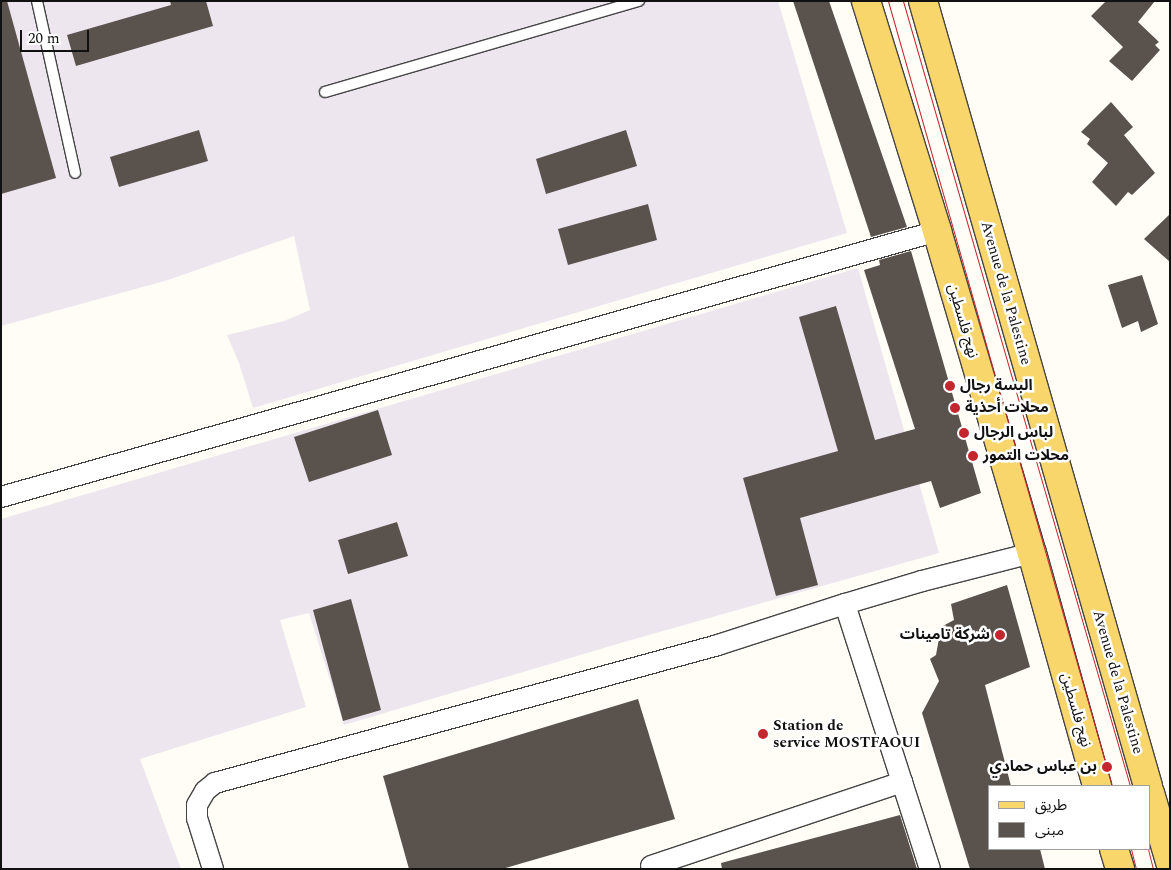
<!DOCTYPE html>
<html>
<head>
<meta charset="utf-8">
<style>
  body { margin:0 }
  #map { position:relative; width:1171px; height:870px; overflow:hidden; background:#fffdf5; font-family:Spectral,"Noto Sans Arabic",serif }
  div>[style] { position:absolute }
  .industrial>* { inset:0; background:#eee6ef }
  .building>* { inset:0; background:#5a524d }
  .roads { filter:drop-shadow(1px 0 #444) drop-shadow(-1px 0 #444) drop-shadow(0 1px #444) drop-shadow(0 -1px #444) }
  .lane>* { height:10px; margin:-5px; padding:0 5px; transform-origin:5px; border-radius:5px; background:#fff }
  .street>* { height:20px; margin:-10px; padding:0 10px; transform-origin:10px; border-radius:10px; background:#fff }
  .primary>* { height:28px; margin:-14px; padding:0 14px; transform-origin:14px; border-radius:14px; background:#f9d66b }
  .tram>* { height:1px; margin:-0.5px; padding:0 0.5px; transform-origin:0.5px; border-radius:0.5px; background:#c4262e }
  .dots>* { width:14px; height:14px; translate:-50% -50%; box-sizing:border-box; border:2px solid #fff; border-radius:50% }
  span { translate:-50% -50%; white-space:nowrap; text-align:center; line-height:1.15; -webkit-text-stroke:5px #fff; paint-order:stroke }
  .street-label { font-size:15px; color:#111 }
  .poi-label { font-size:15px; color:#111; font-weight:700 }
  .left { translate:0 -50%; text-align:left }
  .right { translate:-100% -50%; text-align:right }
  .frame { position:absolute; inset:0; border:2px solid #111; pointer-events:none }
  .legend { position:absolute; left:988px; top:785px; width:162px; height:65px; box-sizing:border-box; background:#fff; border:1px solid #a0a0a0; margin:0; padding:6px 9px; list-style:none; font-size:15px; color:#111 }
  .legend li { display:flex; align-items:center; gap:10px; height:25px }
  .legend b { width:25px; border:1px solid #a0a0a0 }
  .scale { position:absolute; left:20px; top:30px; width:69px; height:22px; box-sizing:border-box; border:2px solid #111; border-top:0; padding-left:6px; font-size:15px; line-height:18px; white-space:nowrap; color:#111; -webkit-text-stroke:4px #fff; paint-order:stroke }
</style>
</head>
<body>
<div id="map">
  <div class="industrial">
    <div style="clip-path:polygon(1px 1px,778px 1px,847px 233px,253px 408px,239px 363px,227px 335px,284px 321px,310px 310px,294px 236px,168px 280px,1px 326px)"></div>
    <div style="clip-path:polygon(858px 268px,939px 553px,624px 642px,344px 725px,309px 613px,280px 620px,306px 707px,140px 759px,181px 869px,1px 869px,1px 519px)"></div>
  </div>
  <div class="building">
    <div style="clip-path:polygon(1px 1px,7px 1px,56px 178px,1px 194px)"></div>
    <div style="clip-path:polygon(170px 1px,206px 1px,213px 26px,76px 66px,67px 35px,171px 5px)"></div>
    <div style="clip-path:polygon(793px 1px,829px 1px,907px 227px,871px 237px)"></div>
    <div style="clip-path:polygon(1106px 1px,1155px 1px,1138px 22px,1159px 42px,1155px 45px,1160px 50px,1132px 81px,1109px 61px,1123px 47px,1091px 16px)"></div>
    <div style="clip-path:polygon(1111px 102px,1133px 127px,1124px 135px,1155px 173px,1132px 195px,1128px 192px,1116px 206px,1092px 182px,1108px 163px,1087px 144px,1090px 139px,1081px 132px)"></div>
    <div style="clip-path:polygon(199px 130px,208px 161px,119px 187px,110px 157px)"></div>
    <div style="clip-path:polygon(626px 130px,637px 166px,546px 194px,536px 159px)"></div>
    <div style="clip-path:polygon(648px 204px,657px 240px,568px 265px,558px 229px)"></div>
    <div style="clip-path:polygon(1170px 214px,1170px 262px,1144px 239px)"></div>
    <div style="clip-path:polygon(911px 251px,981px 493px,940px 508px,931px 481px,800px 518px,818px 585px,776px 596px,743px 478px,838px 451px,799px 317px,836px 306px,875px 440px,915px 429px,864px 270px,880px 265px,879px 260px)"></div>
    <div style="clip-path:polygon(1142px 275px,1158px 324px,1141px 332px,1138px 321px,1122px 328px,1108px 285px)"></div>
    <div style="clip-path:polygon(378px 410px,392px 455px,309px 482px,294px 437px)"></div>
    <div style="clip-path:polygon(397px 522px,408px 556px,348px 574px,338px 540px)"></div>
    <div style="clip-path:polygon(1007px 585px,1030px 667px,985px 685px,1011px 786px,990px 786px,990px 849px,1040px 849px,1045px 869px,970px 869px,922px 713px,939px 681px,930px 659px,936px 655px,941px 627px,954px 620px,951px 604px)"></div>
    <div style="clip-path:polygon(351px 599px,381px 710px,343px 721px,313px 610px)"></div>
    <div style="clip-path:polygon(638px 699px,675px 819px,502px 869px,409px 869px,383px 776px)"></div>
    <div style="clip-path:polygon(900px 815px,917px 869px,722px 869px,721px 863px)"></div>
  </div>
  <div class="roads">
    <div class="lane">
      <div style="left:37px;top:1px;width:176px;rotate:77.5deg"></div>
      <div style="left:325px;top:92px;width:327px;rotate:-16.2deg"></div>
    </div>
    <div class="street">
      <div style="left:1px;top:497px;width:973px;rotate:-15.86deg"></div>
      <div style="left:902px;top:782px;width:187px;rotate:-107.8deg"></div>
      <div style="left:845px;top:604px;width:80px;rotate:-16.6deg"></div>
      <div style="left:922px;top:581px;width:114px;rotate:-14.3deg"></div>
      <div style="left:651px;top:866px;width:265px;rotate:-18.5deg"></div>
      <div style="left:902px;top:782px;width:91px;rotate:72.2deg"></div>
      <div style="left:213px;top:869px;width:53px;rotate:-107.4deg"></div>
      <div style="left:197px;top:818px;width:13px;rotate:-90deg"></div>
      <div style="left:197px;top:805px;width:16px;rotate:-60deg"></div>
      <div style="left:205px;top:791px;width:13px;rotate:-39deg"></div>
      <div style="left:215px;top:783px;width:522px;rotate:-15.34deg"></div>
      <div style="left:718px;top:645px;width:133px;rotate:-17.9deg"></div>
    </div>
    <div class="primary">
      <div style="left:866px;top:1px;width:241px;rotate:72.8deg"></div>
      <div style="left:937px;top:231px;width:336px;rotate:73.6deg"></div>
      <div style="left:1032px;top:553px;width:242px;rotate:74.4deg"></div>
      <div style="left:923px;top:1px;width:817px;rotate:74.01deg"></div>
      <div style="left:1150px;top:793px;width:72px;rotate:73.8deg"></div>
      <div style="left:1114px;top:849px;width:21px;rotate:73deg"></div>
    </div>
  </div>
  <div class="tram">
    <div style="left:888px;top:1px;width:816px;rotate:74.07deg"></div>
    <div style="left:903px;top:1px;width:817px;rotate:73.87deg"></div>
    <div style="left:1131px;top:849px;width:21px;rotate:76deg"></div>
    <div style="left:1148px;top:849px;width:21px;rotate:76deg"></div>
  </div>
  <div class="dots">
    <div style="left:950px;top:386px;background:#c4262e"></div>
    <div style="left:955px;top:408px;background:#c4262e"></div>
    <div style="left:964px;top:433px;background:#c4262e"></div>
    <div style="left:973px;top:456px;background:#c4262e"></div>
    <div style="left:1000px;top:635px;background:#c4262e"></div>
    <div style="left:763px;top:734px;background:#c4262e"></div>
    <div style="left:1107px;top:767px;background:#c4262e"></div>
  </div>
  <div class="street-label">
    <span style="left:1006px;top:293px;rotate:74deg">Avenue de la Palestine</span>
    <span style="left:963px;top:321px;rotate:74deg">نهج فلسطين</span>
    <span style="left:1118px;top:682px;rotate:74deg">Avenue de la Palestine</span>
    <span style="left:1076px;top:710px;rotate:74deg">نهج فلسطين</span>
  </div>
  <div class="poi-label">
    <span class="left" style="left:960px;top:386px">البسة رجال</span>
    <span class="left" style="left:965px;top:408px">محلات أحذية</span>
    <span class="left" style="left:974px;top:433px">لباس الرجال</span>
    <span class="left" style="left:983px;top:456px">محلات التمور</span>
    <span class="right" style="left:990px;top:635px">شركة تامينات</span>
    <span class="left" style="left:773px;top:734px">Station de<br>service MOSTFAOUI</span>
    <span class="right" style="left:1097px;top:767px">بن عباس حمادي</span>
  </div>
  <div class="frame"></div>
  <ul class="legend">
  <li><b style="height:6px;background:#f9d66b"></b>طريق</li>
  <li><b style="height:14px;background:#5a524d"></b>مبنى</li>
  </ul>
  <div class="scale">20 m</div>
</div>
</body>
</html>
